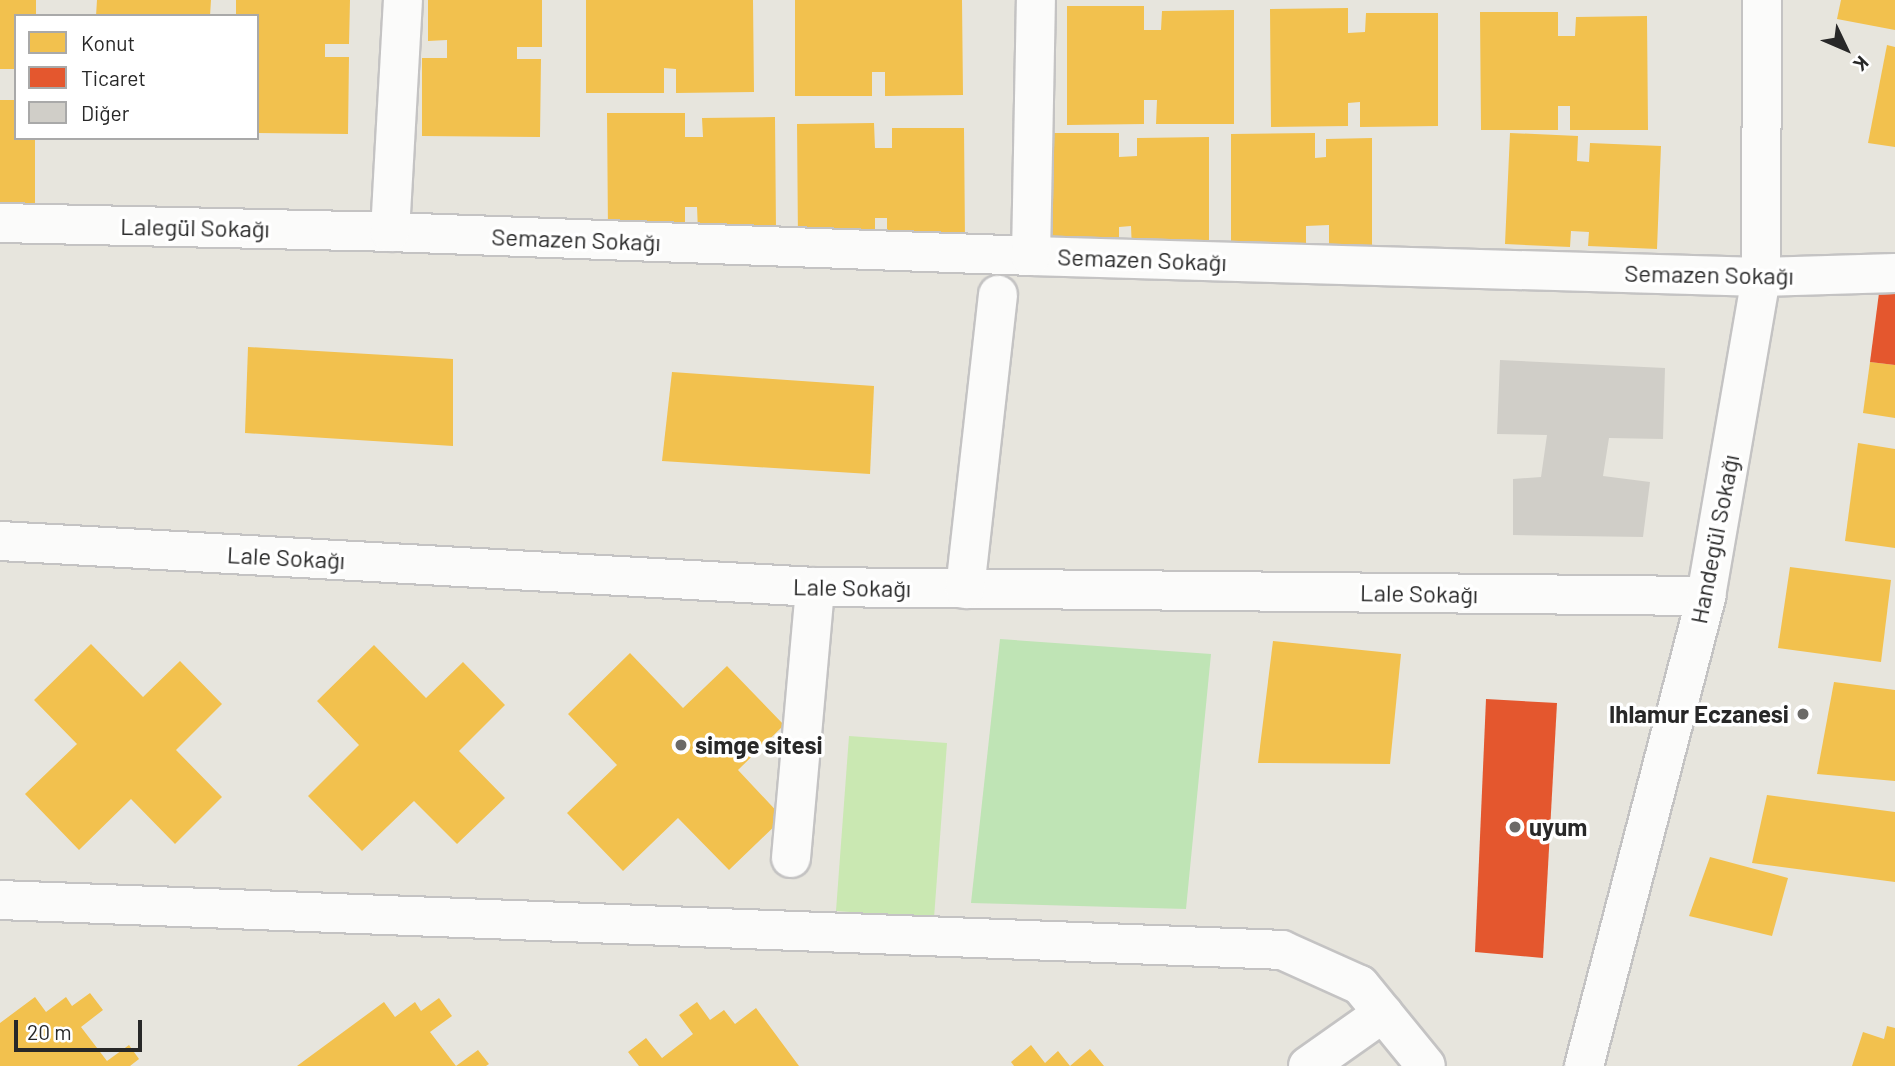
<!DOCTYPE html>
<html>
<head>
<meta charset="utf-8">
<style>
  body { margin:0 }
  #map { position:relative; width:1895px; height:1066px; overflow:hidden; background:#e7e5dd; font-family:Barlow,sans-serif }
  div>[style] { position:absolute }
  .green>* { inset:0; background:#bfe4b5 }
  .pitch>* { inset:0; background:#cae8b2 }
  .homes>* { inset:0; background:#f2c14e }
  .shops>* { inset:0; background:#e4572e }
  .building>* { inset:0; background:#d0cec8 }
  .roads { filter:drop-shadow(2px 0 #c4c3c3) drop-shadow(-2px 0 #c4c3c3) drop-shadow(0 2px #c4c3c3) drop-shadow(0 -2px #c4c3c3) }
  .minor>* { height:38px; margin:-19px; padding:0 19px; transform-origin:19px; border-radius:19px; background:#fbfbfa }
  .dots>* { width:19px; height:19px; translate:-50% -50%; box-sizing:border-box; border:4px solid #fff; border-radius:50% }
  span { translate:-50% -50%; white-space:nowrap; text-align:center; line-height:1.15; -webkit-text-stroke:7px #fff; paint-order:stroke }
  .street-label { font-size:24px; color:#282828 }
  .poi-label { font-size:24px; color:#282828; font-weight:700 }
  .right { translate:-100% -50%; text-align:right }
  .left { translate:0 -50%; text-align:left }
  .legend { position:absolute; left:14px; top:14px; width:245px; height:126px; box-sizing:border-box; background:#fff; border:2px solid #a9a9a9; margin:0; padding:9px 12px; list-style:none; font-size:21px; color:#282828 }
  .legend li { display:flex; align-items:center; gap:14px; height:35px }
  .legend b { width:35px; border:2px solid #a9a9a9 }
  .north { position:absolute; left:1811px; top:14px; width:70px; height:70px; -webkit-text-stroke:5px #fff; paint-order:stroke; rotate:134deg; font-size:19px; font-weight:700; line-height:28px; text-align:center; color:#282828 }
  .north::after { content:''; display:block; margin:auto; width:24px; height:32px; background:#282828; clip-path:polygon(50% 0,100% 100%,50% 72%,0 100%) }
  .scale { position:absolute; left:14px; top:1020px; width:128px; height:32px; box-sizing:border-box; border:4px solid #282828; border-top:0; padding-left:9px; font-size:21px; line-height:24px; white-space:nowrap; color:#282828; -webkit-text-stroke:5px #fff; paint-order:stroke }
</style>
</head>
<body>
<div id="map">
  <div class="green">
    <div style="clip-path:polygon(1000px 639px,1211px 654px,1186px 909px,971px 903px)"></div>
  </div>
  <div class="pitch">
    <div style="clip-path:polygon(849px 736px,947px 743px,934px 918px,836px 911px)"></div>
  </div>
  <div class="homes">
    <div style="clip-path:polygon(0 0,36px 0,36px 16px,16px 16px,16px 69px,0 69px)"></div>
    <div style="clip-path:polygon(97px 0,211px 0,210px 16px,96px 16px)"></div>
    <div style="clip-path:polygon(236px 0,350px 0,349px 44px,325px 44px,325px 57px,349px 57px,348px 134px,257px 133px,257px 16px,236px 16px)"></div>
    <div style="clip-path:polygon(428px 0,542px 0,542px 47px,517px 47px,517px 59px,541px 59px,540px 137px,422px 136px,422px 58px,447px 58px,447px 40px,428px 41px)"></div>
    <div style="clip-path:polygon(586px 0,753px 0,754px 92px,676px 93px,676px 69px,664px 68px,664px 93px,586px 93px)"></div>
    <div style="clip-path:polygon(795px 0,962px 0,963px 95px,885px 96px,885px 72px,872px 72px,872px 96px,795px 96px)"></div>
    <div style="clip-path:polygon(1841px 0,1895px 0,1895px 30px,1837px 19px)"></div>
    <div style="clip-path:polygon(1067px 6px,1144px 6px,1144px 30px,1161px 30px,1162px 11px,1234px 10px,1234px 124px,1156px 124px,1157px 100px,1144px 100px,1144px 124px,1067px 125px)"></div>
    <div style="clip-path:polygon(1348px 8px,1348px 33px,1365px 32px,1366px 13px,1438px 13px,1438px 126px,1360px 127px,1360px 102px,1348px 103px,1348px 126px,1271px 127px,1270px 9px)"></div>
    <div style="clip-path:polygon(1480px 12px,1558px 12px,1558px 36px,1575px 36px,1576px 17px,1647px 16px,1648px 130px,1570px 130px,1570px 106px,1558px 106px,1558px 130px,1481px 130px)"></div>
    <div style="clip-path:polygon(1887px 45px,1895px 47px,1895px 147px,1868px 143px)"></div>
    <div style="clip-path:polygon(0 100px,16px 100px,16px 138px,35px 138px,35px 213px,0 214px)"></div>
    <div style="clip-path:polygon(607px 113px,685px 113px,685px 137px,703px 137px,702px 118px,775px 117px,776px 231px,698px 231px,697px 207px,685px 207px,685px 231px,608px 232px)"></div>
    <div style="clip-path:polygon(874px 123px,875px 148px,892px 148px,892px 128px,964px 128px,965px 241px,887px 242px,887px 218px,875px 218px,875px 242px,798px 242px,797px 124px)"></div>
    <div style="clip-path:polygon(1041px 133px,1119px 133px,1119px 157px,1137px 156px,1137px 138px,1209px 137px,1209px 251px,1132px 251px,1131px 226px,1119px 227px,1119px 251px,1042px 251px)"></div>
    <div style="clip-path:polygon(1315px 133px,1315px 158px,1326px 157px,1326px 139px,1372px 138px,1372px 249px,1329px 249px,1329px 225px,1306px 226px,1306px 250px,1231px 250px,1231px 134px)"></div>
    <div style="clip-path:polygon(1510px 133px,1578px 136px,1577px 161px,1589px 162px,1590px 143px,1661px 146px,1657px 249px,1588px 246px,1589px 232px,1571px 231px,1570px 247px,1505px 244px)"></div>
    <div style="clip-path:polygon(248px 347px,453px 359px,453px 446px,245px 433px)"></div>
    <div style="clip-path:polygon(1870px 362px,1895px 365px,1895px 418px,1863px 413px)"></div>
    <div style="clip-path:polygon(672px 372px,874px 386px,870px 474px,662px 461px)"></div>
    <div style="clip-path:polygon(1858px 443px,1895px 449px,1895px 548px,1845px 541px)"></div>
    <div style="clip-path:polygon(1790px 567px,1891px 580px,1881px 662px,1778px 648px)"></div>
    <div style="clip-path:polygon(1273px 641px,1401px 654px,1390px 764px,1258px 763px)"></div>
    <div style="clip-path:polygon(91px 644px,143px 697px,180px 661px,222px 704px,176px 750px,222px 797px,175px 844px,131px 799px,79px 850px,25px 794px,77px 744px,34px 700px)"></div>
    <div style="clip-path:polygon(374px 645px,426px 698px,463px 662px,505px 705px,459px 751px,505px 798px,457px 844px,414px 801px,362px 851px,308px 796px,359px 745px,317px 701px)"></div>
    <div style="clip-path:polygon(630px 653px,683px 708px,727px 666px,784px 725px,738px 770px,783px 818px,729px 870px,678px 818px,623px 871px,567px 813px,617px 765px,568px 714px)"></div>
    <div style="clip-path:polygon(1834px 682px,1895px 690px,1895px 781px,1817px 774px)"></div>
    <div style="clip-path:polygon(1767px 795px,1895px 812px,1895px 882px,1752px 863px)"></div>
    <div style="clip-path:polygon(1710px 857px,1788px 878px,1772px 936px,1689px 916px)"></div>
    <div style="clip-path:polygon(90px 993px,103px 1010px,81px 1027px,107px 1061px,129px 1045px,139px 1059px,130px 1066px,0 1066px,0 1023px,35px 997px,46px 1012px,66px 997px,72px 1006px)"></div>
    <div style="clip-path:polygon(439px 998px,452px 1016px,430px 1032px,456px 1066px,297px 1066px,384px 1002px,395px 1017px,415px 1002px,421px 1011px)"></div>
    <div style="clip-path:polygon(697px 1002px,710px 1020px,724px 1010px,735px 1024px,756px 1008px,799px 1066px,639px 1066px,628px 1052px,646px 1038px,662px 1058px,693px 1034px,679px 1015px)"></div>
    <div style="clip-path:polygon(1887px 1026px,1895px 1028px,1895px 1066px,1852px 1066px,1863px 1032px,1884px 1039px)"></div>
    <div style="clip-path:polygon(1031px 1045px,1045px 1063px,1058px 1051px,1070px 1066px,1090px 1049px,1104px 1066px,1014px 1066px,1011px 1062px)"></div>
    <div style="clip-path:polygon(478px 1050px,489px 1064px,486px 1066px,456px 1066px)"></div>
  </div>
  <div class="shops">
    <div style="clip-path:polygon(1879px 293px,1895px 294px,1895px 365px,1870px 362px)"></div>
    <div style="clip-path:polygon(1486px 699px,1557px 703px,1543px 958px,1475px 952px)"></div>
  </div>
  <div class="building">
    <div style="clip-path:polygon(1500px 360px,1665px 368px,1663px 439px,1609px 438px,1603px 476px,1650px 482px,1643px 537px,1513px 535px,1513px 479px,1541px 477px,1547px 435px,1497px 434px)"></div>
  </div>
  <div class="roads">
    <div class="minor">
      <div style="left:0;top:223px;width:390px;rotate:1.3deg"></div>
      <div style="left:390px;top:232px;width:641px;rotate:2.14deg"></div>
      <div style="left:1031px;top:256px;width:730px;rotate:1.65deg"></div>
      <div style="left:1761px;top:277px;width:134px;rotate:-1.7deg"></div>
      <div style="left:390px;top:232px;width:232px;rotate:-86.8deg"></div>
      <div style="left:1031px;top:256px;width:256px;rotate:-88.9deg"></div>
      <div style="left:0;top:541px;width:816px;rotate:3.23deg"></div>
      <div style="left:815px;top:587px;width:891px;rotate:0.58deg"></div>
      <div style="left:965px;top:589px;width:296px;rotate:-83.6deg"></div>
      <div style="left:791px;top:858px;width:272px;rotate:-84.9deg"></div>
      <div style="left:0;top:900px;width:1283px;rotate:2.23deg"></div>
      <div style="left:1282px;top:950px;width:85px;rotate:24.2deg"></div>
      <div style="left:1360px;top:985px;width:104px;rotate:50.8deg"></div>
      <div style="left:1308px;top:1066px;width:92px;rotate:-35.2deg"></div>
      <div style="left:1584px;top:1066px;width:486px;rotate:-75.4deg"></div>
      <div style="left:1706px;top:596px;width:324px;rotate:-80.2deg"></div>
      <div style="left:1761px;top:277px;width:277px;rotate:-89.8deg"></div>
    </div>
  </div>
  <div class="dots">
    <div style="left:1803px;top:714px;background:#6b6a67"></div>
    <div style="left:681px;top:745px;background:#6b6a67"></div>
    <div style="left:1515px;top:827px;background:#6b6a67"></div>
  </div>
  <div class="street-label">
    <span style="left:195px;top:227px;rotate:1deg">Lalegül Sokağı</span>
    <span style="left:576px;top:239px;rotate:2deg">Semazen Sokağı</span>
    <span style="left:1142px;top:259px;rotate:2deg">Semazen Sokağı</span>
    <span style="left:1709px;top:274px;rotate:1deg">Semazen Sokağı</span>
    <span style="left:1714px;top:539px;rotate:-79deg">Handegül Sokağı</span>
    <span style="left:286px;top:557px;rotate:3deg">Lale Sokağı</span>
    <span style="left:852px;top:587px;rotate:1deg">Lale Sokağı</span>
    <span style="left:1419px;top:593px;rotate:1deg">Lale Sokağı</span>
  </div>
  <div class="poi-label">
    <span class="right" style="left:1789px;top:714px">Ihlamur Eczanesi</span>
    <span class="left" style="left:695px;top:745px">simge sitesi</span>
    <span class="left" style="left:1529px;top:827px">uyum</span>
  </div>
  <ul class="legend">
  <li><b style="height:19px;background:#f2c14e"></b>Konut</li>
  <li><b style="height:19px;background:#e4572e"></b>Ticaret</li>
  <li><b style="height:19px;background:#d0cec8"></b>Diğer</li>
  </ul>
  <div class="north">K</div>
  <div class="scale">20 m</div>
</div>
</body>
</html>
